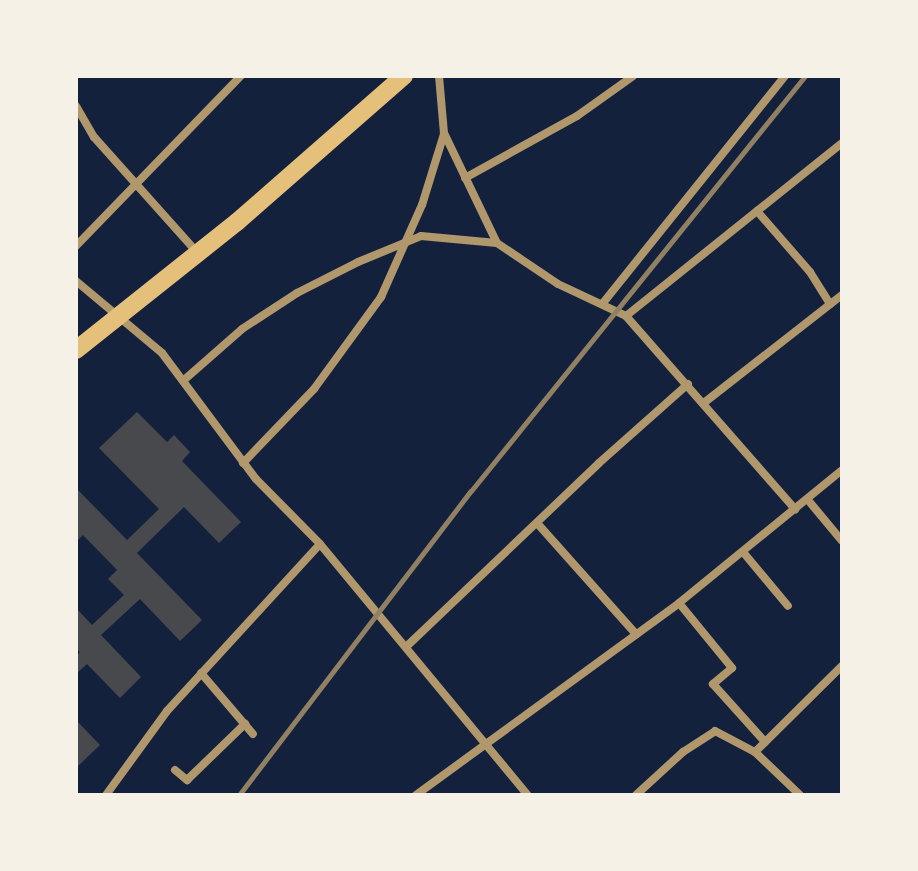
<!DOCTYPE html>
<html>
<head>
<meta charset="utf-8">
<style>
  body { margin:0 }
  #map { position:relative; width:918px; height:871px; overflow:hidden; background:#14213d; font-family:Ubuntu,sans-serif }
  div>[style] { position:absolute }
  .building>* { inset:0; background:#48494c }
  .minor>* { height:8px; margin:-4px; padding:0 4px; transform-origin:4px; border-radius:4px; background:#b1986c }
  .trunk>* { height:18px; margin:-9px; padding:0 9px; transform-origin:9px; border-radius:9px; background:#e5c07b }
  .rail>* { height:5px; margin:-2.5px; padding:0 2.5px; transform-origin:2.5px; border-radius:2.5px; background:#918062 }
  span { translate:-50% -50%; white-space:nowrap; text-align:center; line-height:1.15; -webkit-text-stroke:8px #f6f1e7; paint-order:stroke }
  .frame { position:absolute; inset:0; border:78px solid #f6f1e7; pointer-events:none }
</style>
</head>
<body>
<div id="map">
  <div class="building">
    <div style="clip-path:polygon(137px 412px,167px 442px,174px 435px,190px 452px,182px 461px,241px 522px,219px 543px,184px 507px,137px 553px,202px 620px,180px 641px,140px 599px,101px 635px,141px 677px,120px 698px,87px 664px,76px 674px,76px 656px,80px 652px,76px 649px,76px 608px,92px 625px,124px 595px,108px 579px,117px 570px,83px 535px,76px 542px,76px 488px,127px 540px,159px 509px,99px 448px)"></div>
    <div style="clip-path:polygon(76px 720px,100px 745px,76px 768px)"></div>
  </div>
  <div class="minor">
    <div style="left:439px;top:76px;width:57px;rotate:85deg"></div>
    <div style="left:444px;top:133px;width:122px;rotate:64.3deg"></div>
    <div style="left:497px;top:243px;width:73px;rotate:33.9deg"></div>
    <div style="left:558px;top:284px;width:75px;rotate:25.2deg"></div>
    <div style="left:626px;top:316px;width:257px;rotate:48.8deg"></div>
    <div style="left:76px;top:106px;width:36px;rotate:60deg"></div>
    <div style="left:94px;top:137px;width:154px;rotate:48.2deg"></div>
    <div style="left:465px;top:178px;width:128px;rotate:-29deg"></div>
    <div style="left:577px;top:116px;width:69px;rotate:-35.5deg"></div>
    <div style="left:757px;top:211px;width:81px;rotate:49deg"></div>
    <div style="left:810px;top:272px;width:38px;rotate:58deg"></div>
    <div style="left:76px;top:246px;width:237px;rotate:-45.9deg"></div>
    <div style="left:76px;top:281px;width:112px;rotate:39.9deg"></div>
    <div style="left:162px;top:353px;width:157px;rotate:53.3deg"></div>
    <div style="left:256px;top:479px;width:91px;rotate:45.4deg"></div>
    <div style="left:320px;top:544px;width:326px;rotate:50.4deg"></div>
    <div style="left:603px;top:303px;width:291px;rotate:-51.3deg"></div>
    <div style="left:626px;top:316px;width:277px;rotate:-38.7deg"></div>
    <div style="left:184px;top:380px;width:77px;rotate:-41.3deg"></div>
    <div style="left:242px;top:329px;width:66px;rotate:-33.2deg"></div>
    <div style="left:297px;top:293px;width:68px;rotate:-26.9deg"></div>
    <div style="left:358px;top:262px;width:68px;rotate:-22.4deg"></div>
    <div style="left:421px;top:236px;width:76px;rotate:5.3deg"></div>
    <div style="left:705px;top:402px;width:174px;rotate:-38deg"></div>
    <div style="left:243px;top:463px;width:103px;rotate:-46.2deg"></div>
    <div style="left:314px;top:389px;width:114px;rotate:-53.9deg"></div>
    <div style="left:381px;top:297px;width:101px;rotate:-66deg"></div>
    <div style="left:422px;top:205px;width:74px;rotate:-72.8deg"></div>
    <div style="left:808px;top:500px;width:53px;rotate:50.3deg"></div>
    <div style="left:537px;top:523px;width:149px;rotate:48.3deg"></div>
    <div style="left:743px;top:552px;width:70px;rotate:50.2deg"></div>
    <div style="left:679px;top:603px;width:84px;rotate:50.8deg"></div>
    <div style="left:732px;top:668px;width:25px;rotate:140deg"></div>
    <div style="left:713px;top:684px;width:78px;rotate:48.1deg"></div>
    <div style="left:407px;top:646px;width:265px;rotate:-43.6deg"></div>
    <div style="left:599px;top:463px;width:119px;rotate:-41.6deg"></div>
    <div style="left:201px;top:673px;width:80px;rotate:49.6deg"></div>
    <div style="left:755px;top:752px;width:122px;rotate:-44.7deg"></div>
    <div style="left:175px;top:770px;width:16px;rotate:40deg"></div>
    <div style="left:187px;top:780px;width:81px;rotate:-44deg"></div>
    <div style="left:106px;top:795px;width:104px;rotate:-54deg"></div>
    <div style="left:167px;top:711px;width:226px;rotate:-47.5deg"></div>
    <div style="left:416px;top:795px;width:326px;rotate:-36.1deg"></div>
    <div style="left:679px;top:603px;width:210px;rotate:-39.2deg"></div>
    <div style="left:636px;top:795px;width:64px;rotate:-42.5deg"></div>
    <div style="left:683px;top:752px;width:38px;rotate:-33deg"></div>
    <div style="left:715px;top:731px;width:45px;rotate:27.7deg"></div>
    <div style="left:755px;top:752px;width:62px;rotate:43.7deg"></div>
  </div>
  <div class="trunk">
    <div style="left:76px;top:350px;width:206px;rotate:-38.5deg"></div>
    <div style="left:237px;top:222px;width:222px;rotate:-41.2deg"></div>
  </div>
  <div class="rail">
    <div style="left:239px;top:795px;width:382px;rotate:-52.7deg"></div>
    <div style="left:471px;top:491px;width:533px;rotate:-51.17deg"></div>
  </div>
  <div class="frame"></div>
</div>
</body>
</html>
